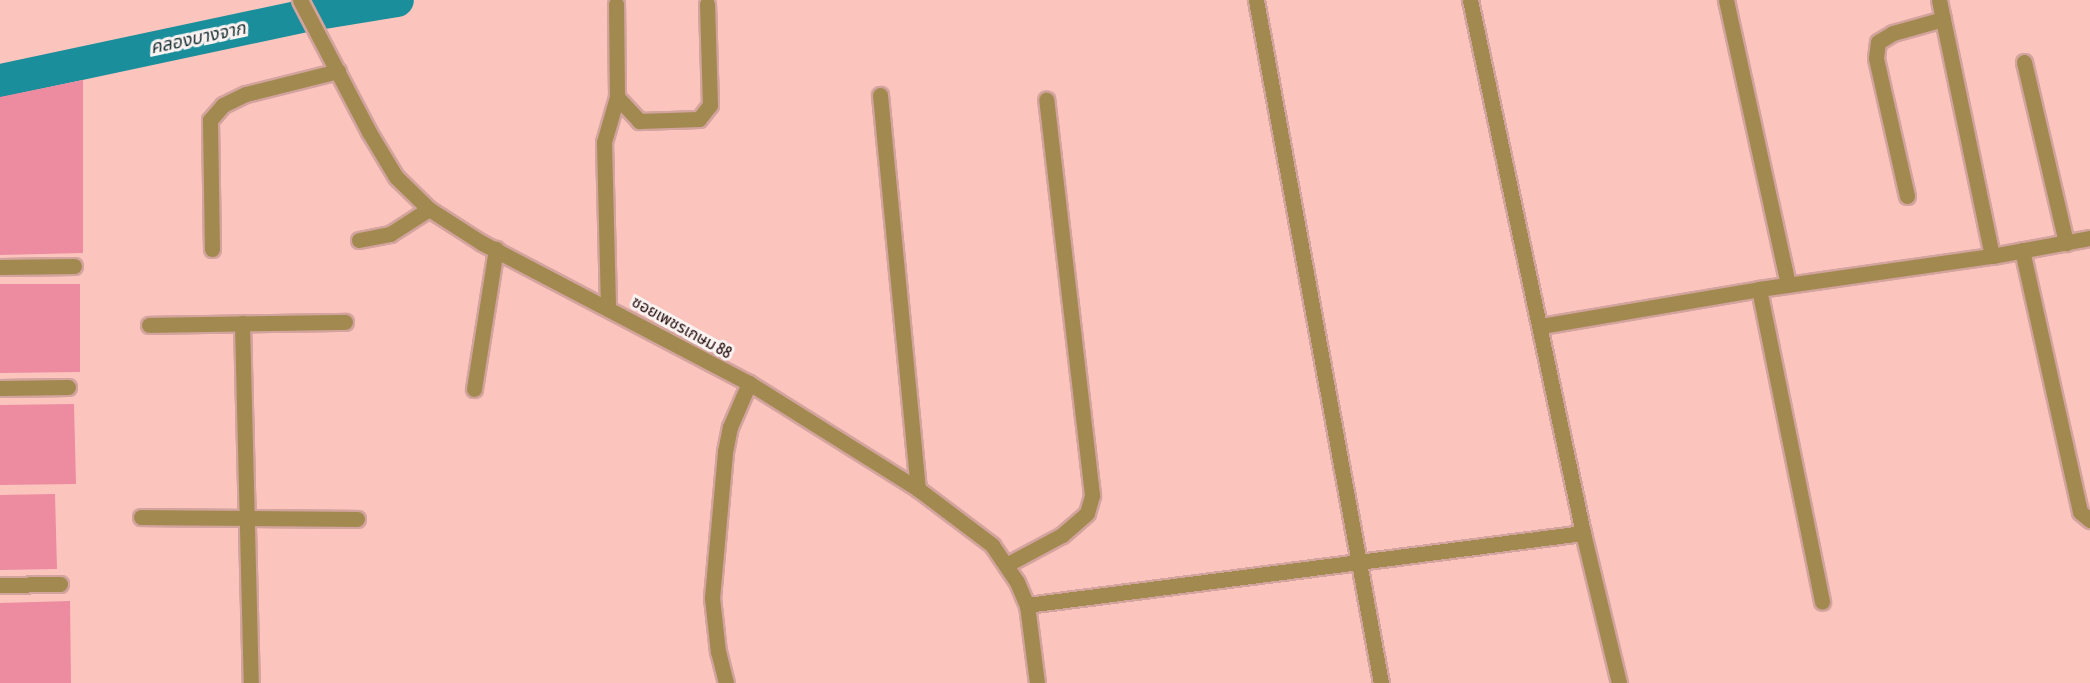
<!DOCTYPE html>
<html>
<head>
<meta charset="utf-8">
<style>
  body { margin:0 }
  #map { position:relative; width:2090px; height:683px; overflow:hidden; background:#fbc5be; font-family:"Asap Condensed","Noto Sans Thai",sans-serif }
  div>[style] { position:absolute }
  .canal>* { height:33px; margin:-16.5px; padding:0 16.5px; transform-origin:16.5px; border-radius:16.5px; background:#1a8e9b }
  .building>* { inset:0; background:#ed8ba0 }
  .roads { filter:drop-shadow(2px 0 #d3a39d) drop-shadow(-2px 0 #d3a39d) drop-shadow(0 2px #d3a39d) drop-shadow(0 -2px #d3a39d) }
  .service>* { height:15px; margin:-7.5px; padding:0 7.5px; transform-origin:7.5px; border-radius:7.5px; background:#a18950 }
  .minor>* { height:15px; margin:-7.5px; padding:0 7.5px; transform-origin:7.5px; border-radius:7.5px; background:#a18950 }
  .tertiary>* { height:15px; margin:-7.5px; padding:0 7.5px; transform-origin:7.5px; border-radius:7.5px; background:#a18950 }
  span { translate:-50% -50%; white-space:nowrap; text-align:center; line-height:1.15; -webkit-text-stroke:6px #faf3f2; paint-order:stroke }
  .street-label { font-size:16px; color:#1f0907 }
  .water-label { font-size:18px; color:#193134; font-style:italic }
</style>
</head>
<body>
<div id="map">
  <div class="canal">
    <div style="left:0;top:80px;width:312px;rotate:-12deg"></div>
    <div style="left:305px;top:15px;width:93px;rotate:-9.3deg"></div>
  </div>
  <div class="building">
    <div style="clip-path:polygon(83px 80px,83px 253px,0 255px,0 97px)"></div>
    <div style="clip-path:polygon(0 284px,80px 284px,80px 372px,0 373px)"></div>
    <div style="clip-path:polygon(74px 404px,76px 484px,0 485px,0 405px)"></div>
    <div style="clip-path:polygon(55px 494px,57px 569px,0 570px,0 495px)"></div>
    <div style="clip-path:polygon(70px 601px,71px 683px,0 683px,0 603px)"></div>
  </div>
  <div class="roads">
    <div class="service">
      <div style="left:2024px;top:62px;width:186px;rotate:76.9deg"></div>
      <div style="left:880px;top:95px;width:396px;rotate:84.5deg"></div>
      <div style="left:617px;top:97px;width:33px;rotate:47deg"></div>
      <div style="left:639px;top:121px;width:60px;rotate:-1.9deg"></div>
      <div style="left:699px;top:119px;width:18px;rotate:-52deg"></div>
      <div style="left:710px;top:105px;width:101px;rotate:-91.7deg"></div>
      <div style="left:1907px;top:196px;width:141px;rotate:-102.7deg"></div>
      <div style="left:1876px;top:58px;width:16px;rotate:-83deg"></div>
      <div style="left:1878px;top:42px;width:17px;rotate:-31deg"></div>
      <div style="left:1893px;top:33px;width:52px;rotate:-15.6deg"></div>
      <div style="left:359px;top:240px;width:32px;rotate:-11deg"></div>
      <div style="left:390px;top:234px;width:46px;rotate:-32.7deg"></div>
      <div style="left:2022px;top:250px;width:268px;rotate:77.5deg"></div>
      <div style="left:2080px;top:512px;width:13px;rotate:39deg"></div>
      <div style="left:608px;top:306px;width:164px;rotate:-91.4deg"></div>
      <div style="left:604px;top:142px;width:47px;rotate:-73.9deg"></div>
      <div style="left:617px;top:97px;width:93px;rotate:-90.6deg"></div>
      <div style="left:474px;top:389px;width:142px;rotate:-81.1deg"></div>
      <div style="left:1006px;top:565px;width:64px;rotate:-28.2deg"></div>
      <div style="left:1062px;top:535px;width:33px;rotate:-41deg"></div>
      <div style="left:1087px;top:513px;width:19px;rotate:-74deg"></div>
      <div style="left:1092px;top:495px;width:398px;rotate:-96.6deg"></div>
    </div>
    <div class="minor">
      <div style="left:1256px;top:0;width:694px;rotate:79.63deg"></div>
      <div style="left:1470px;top:0;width:545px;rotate:78.03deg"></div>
      <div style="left:1583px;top:533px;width:154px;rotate:76.5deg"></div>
      <div style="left:1726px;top:0;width:291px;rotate:77.7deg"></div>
      <div style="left:1939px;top:0;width:261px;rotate:78.3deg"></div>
      <div style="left:212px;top:249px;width:129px;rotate:-90.9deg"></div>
      <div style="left:210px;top:120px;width:20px;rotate:-49deg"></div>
      <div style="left:223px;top:105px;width:25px;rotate:-26deg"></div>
      <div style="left:246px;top:94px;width:95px;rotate:-14deg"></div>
      <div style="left:0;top:267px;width:74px;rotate:-0.8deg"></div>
      <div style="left:1759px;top:289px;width:319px;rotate:78.6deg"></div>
      <div style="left:242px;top:323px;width:360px;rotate:88.6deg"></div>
      <div style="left:149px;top:325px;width:196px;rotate:-0.9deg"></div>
      <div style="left:1541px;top:326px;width:221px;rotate:-9.6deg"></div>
      <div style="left:1759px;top:289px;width:235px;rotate:-8.1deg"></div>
      <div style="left:1992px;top:256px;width:100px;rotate:-10.4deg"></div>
      <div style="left:0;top:388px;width:68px;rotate:-0.8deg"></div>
      <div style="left:141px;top:517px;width:216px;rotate:0.5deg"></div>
      <div style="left:0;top:585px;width:60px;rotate:-1deg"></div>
      <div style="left:1027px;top:605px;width:561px;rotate:-7.38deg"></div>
      <div style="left:726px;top:683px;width:32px;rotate:-104deg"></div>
      <div style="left:718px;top:652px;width:54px;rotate:-96.3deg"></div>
      <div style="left:712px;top:598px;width:147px;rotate:-84.9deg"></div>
      <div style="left:725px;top:452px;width:25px;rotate:-79deg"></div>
      <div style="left:730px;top:427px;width:48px;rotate:-66.6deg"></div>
    </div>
    <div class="tertiary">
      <div style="left:300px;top:0;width:149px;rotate:62.4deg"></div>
      <div style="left:369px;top:132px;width:52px;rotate:59deg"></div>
      <div style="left:396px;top:177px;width:46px;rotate:44.1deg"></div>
      <div style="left:429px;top:209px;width:63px;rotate:32.7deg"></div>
      <div style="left:482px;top:243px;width:301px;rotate:27.7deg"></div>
      <div style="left:749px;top:383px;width:199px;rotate:32.1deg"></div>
      <div style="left:918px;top:489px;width:93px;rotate:37.1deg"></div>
      <div style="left:992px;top:545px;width:45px;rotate:56deg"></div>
      <div style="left:1017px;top:582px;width:25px;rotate:67deg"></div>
      <div style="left:1027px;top:605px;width:79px;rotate:82.7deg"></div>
    </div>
  </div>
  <div class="street-label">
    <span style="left:682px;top:327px;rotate:29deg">ซอยเพชรเกษม 88</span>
  </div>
  <div class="water-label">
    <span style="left:198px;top:38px;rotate:-12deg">คลองบางจาก</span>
  </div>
</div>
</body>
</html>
